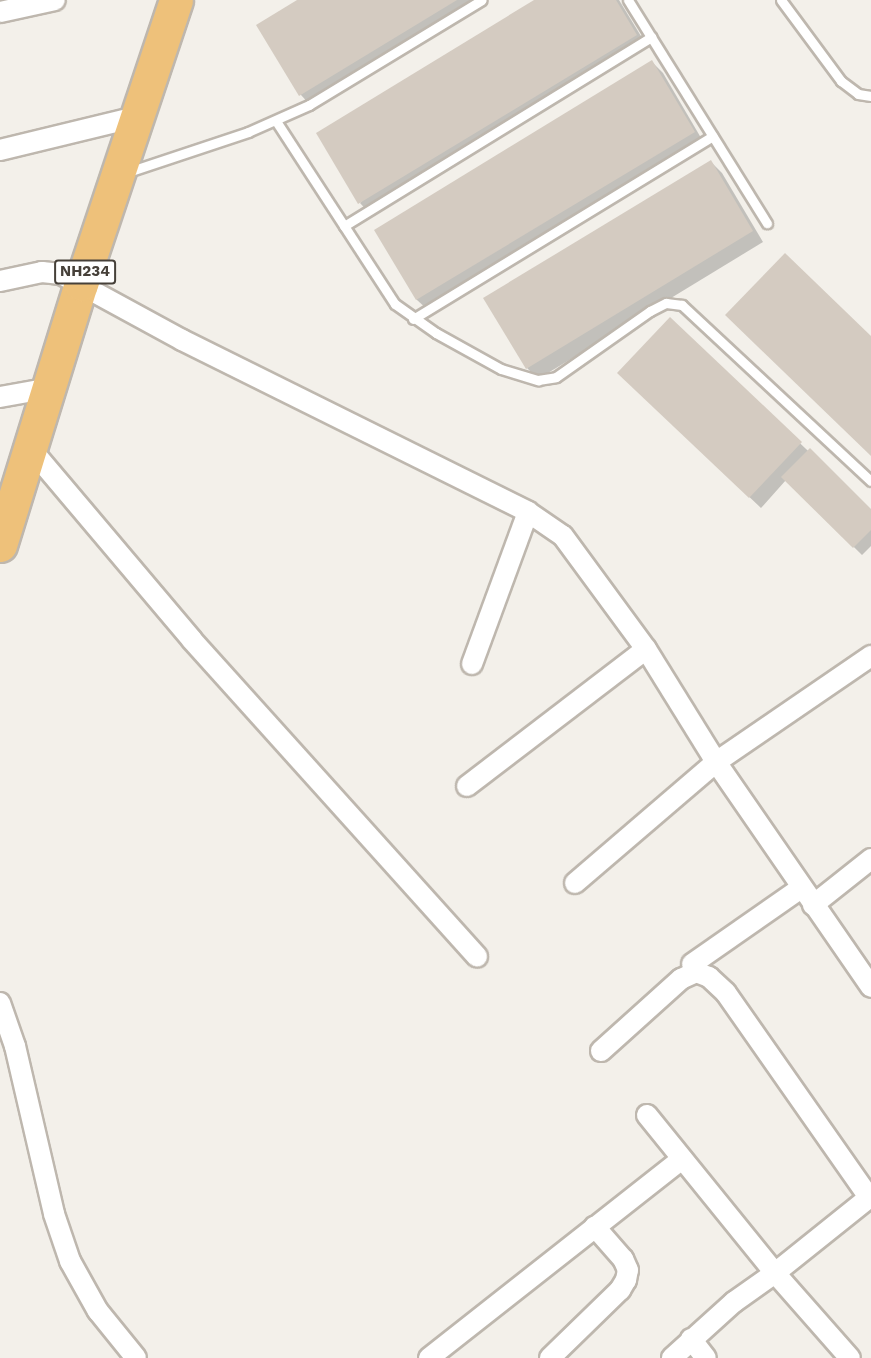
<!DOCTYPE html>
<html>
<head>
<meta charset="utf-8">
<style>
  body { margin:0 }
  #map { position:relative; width:871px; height:1358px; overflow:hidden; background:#f3f0ea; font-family:"Work Sans",sans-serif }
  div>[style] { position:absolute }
  .shadow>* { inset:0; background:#0003 }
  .building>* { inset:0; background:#d4cbc1 }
  .roads { filter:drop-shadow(2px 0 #beb7ae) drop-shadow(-2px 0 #beb7ae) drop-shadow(0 2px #beb7ae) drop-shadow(0 -2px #beb7ae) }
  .lane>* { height:9px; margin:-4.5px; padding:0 4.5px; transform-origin:4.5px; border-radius:4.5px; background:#fff }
  .street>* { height:20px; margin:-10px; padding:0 10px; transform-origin:10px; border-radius:10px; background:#fff }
  .highway>* { height:33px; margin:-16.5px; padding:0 16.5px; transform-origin:16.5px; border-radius:16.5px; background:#eec17a }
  span { translate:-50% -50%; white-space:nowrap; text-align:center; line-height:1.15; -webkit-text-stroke:4.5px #fff; paint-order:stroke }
  .shield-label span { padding:2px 4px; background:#fff; border:2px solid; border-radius:4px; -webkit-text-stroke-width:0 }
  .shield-label { font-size:15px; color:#464039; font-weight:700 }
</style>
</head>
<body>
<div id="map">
  <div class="shadow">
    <div style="clip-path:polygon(300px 0,486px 0,311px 106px,301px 95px)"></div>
    <div style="clip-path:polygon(537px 0,619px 0,647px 46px,370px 214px,360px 203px)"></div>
    <div style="clip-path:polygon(652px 62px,663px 73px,704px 143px,428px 310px,417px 300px,376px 230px)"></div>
    <div style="clip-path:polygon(711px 162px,722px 173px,763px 242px,538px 379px,527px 368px)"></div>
    <div style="clip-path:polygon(670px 319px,871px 511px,871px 546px,862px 555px,786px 480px,761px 508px,630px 384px)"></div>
  </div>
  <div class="building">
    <div style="clip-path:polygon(297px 0,457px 0,299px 96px,256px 25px)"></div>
    <div style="clip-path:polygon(534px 0,616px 0,637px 35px,358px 204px,316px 133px)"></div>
    <div style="clip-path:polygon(652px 60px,695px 132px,416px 300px,374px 230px)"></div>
    <div style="clip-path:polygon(711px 160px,753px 231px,526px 369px,483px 298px)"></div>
    <div style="clip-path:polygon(785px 253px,871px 336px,871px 456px,725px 315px)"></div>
    <div style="clip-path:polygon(670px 317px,802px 442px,749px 498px,617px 373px)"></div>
    <div style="clip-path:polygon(810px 448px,871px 509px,871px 530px,853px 548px,781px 477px)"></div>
  </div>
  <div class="roads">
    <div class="lane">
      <div style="left:628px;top:0;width:263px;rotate:58.1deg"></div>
      <div style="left:781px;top:0;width:101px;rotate:53.5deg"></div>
      <div style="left:841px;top:81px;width:21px;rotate:37deg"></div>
      <div style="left:858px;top:94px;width:13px;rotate:9deg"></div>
      <div style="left:276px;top:121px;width:218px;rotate:57deg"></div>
      <div style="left:395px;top:304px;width:50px;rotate:35.3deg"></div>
      <div style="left:436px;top:333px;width:74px;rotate:29deg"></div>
      <div style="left:501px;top:369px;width:39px;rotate:17deg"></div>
      <div style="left:538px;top:380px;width:18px;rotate:-9deg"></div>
      <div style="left:556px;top:377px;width:115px;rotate:-35.1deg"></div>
      <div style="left:650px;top:311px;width:18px;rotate:-27deg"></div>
      <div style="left:666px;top:303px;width:16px;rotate:7deg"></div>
      <div style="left:682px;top:305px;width:258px;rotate:43deg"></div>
      <div style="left:125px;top:173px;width:130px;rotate:-18.4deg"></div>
      <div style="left:248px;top:132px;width:67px;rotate:-23.9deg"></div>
      <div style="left:309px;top:105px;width:202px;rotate:-31.3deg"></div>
      <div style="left:344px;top:226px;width:361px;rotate:-31.6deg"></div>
      <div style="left:413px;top:319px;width:351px;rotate:-31.4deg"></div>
    </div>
    <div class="street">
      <div style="left:0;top:12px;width:56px;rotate:-12.3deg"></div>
      <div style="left:0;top:150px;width:140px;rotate:-13.6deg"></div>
      <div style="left:0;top:281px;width:43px;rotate:-12.1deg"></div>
      <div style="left:42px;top:272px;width:19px;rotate:6deg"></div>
      <div style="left:61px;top:274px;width:138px;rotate:28.6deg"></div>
      <div style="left:182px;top:340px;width:386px;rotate:26.4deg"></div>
      <div style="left:528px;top:512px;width:42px;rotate:34.4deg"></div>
      <div style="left:563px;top:536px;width:140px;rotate:53.7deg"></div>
      <div style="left:646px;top:649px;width:133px;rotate:58.2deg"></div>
      <div style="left:716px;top:762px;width:273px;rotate:55.4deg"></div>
      <div style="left:0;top:397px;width:51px;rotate:-10.2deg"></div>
      <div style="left:30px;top:448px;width:251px;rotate:49.8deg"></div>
      <div style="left:192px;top:640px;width:426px;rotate:48deg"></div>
      <div style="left:472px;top:664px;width:162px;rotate:-69.8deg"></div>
      <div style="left:467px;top:786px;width:225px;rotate:-37.4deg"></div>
      <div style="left:575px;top:883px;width:186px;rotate:-40.6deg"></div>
      <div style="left:716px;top:762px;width:188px;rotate:-34.4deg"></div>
      <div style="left:813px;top:905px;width:74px;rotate:-38.4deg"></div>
      <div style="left:692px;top:964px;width:133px;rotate:-34.9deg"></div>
      <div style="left:0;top:1003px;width:46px;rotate:70.8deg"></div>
      <div style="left:15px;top:1046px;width:172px;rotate:76.9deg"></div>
      <div style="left:54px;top:1214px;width:50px;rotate:71.2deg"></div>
      <div style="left:70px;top:1261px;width:57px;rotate:60.8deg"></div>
      <div style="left:98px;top:1311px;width:60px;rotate:51deg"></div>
      <div style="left:601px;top:1051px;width:108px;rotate:-42deg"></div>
      <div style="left:681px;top:979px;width:17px;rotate:-25deg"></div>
      <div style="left:696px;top:972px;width:14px;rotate:21deg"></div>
      <div style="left:709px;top:977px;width:23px;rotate:43deg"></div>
      <div style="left:726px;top:993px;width:249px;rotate:55deg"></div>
      <div style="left:647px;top:1115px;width:203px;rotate:51deg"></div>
      <div style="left:775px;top:1273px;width:113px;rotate:48.6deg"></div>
      <div style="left:691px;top:1339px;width:24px;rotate:52deg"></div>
      <div style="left:429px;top:1358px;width:322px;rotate:-38.2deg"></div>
      <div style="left:550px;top:1358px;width:98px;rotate:-44.2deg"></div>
      <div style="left:620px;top:1290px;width:12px;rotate:-59deg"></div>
      <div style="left:626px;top:1280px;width:10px;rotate:-79deg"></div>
      <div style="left:628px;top:1270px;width:12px;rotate:-114deg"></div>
      <div style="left:623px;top:1259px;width:43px;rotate:-131.2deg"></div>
      <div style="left:672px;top:1358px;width:84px;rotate:-42.1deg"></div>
      <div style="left:734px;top:1302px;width:50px;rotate:-35.3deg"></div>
      <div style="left:775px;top:1273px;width:123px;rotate:-38.7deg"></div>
    </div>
    <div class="highway">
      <div style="left:0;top:545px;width:273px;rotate:-72.8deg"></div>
      <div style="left:81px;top:284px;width:299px;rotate:-71.5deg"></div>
    </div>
  </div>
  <div class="shield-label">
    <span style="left:85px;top:272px">NH234</span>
  </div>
</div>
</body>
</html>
